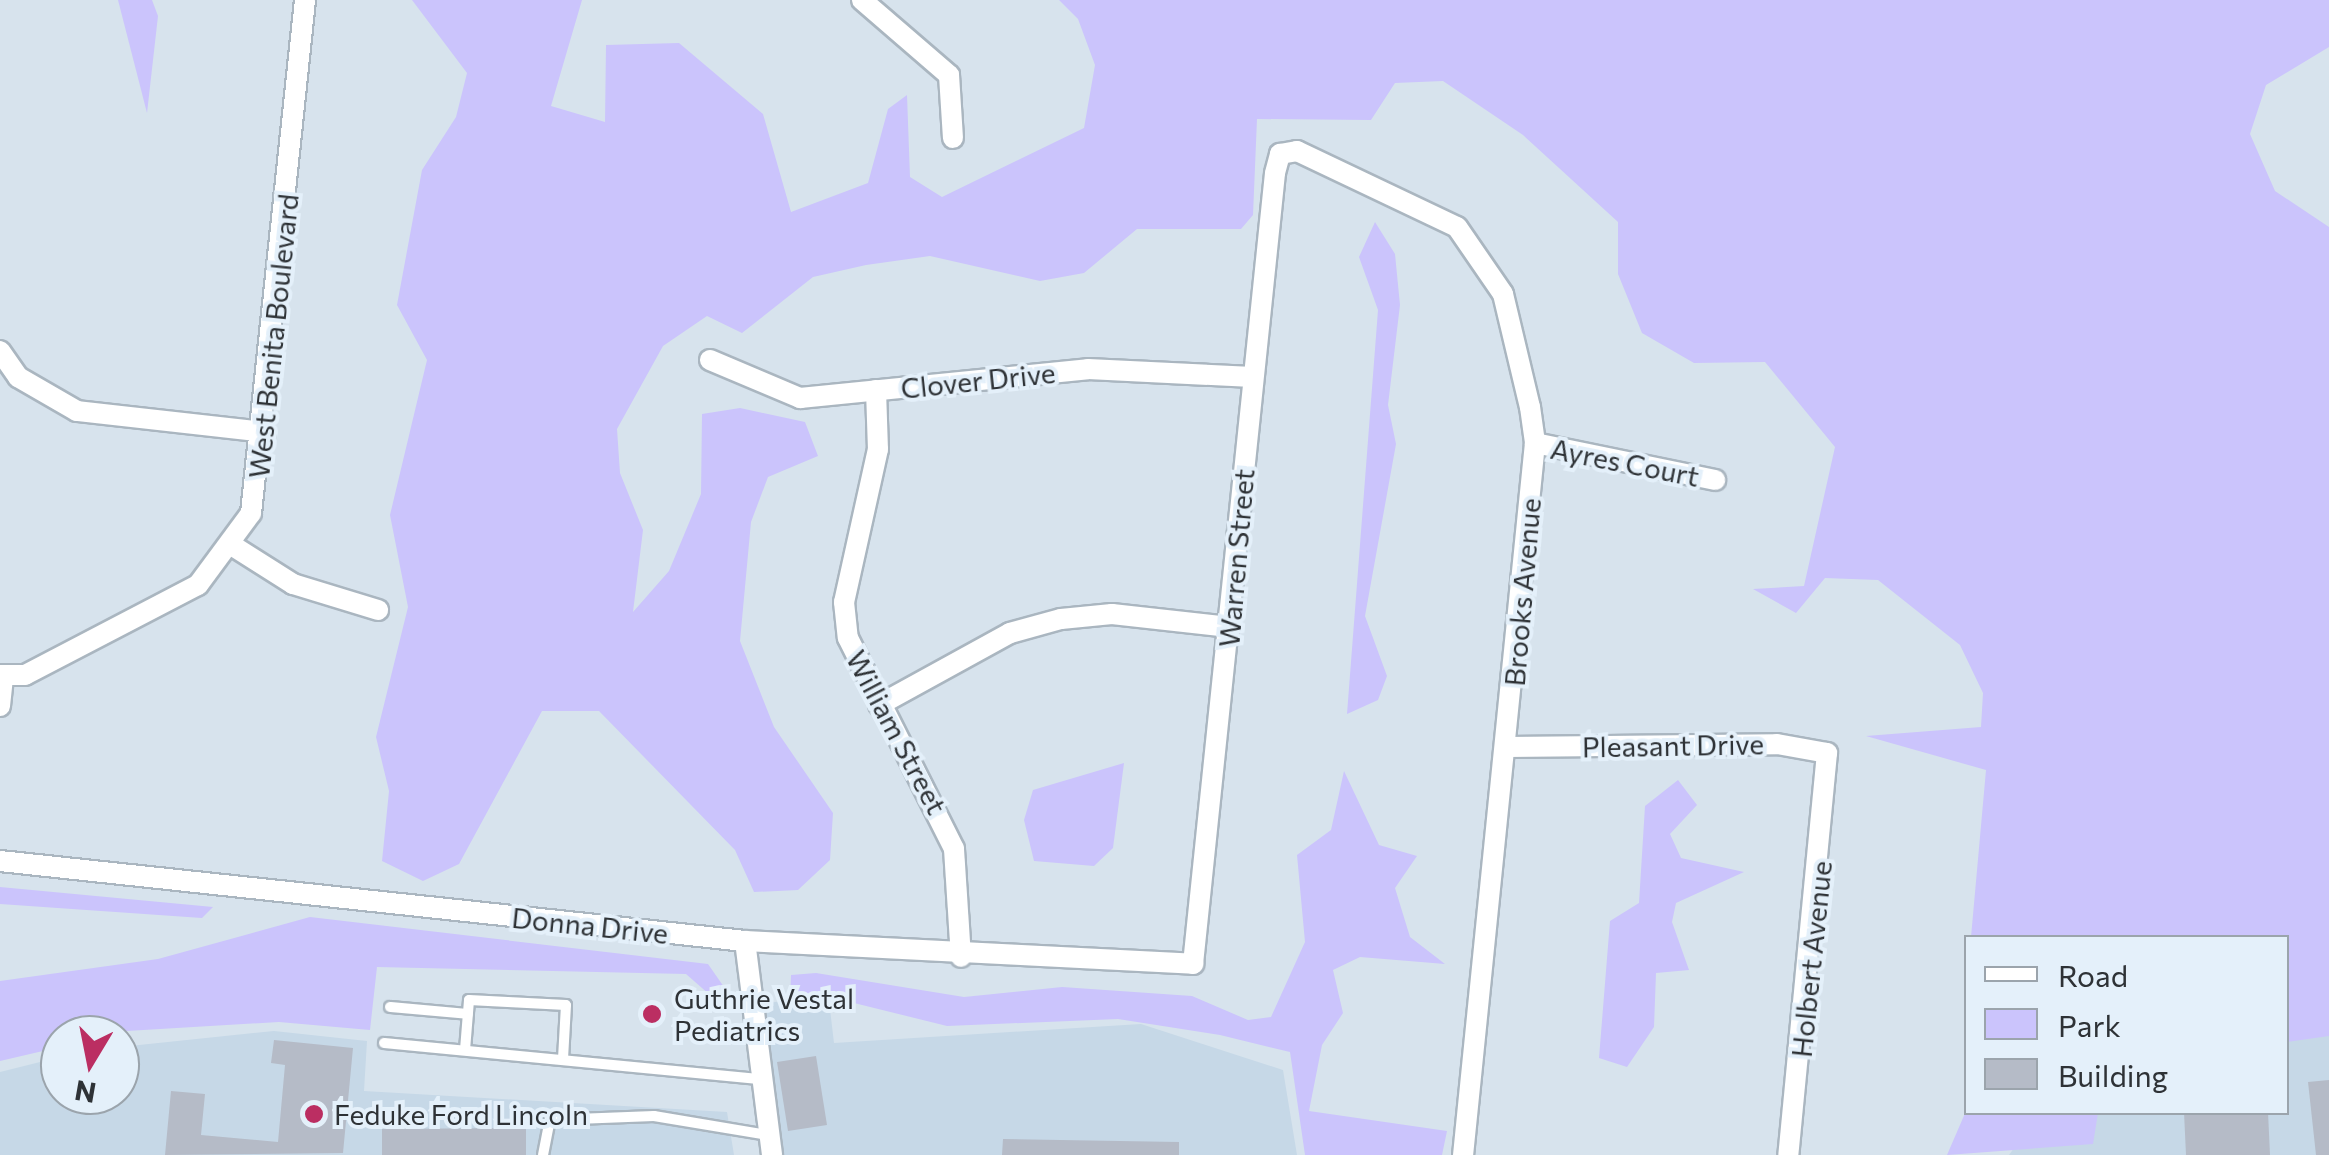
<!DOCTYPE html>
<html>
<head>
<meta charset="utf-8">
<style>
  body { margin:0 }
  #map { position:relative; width:2329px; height:1155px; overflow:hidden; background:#d7e3ed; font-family:Commissioner,sans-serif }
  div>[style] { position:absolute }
  .built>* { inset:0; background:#c6d8e7 }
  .green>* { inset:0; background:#cbc4fc }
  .building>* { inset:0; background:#b5bbc7 }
  .roads { filter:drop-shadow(2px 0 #aab6c0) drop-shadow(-2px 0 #aab6c0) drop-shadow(0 2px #aab6c0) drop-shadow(0 -2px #aab6c0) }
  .lane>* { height:10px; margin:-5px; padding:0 5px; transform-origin:5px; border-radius:5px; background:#fff }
  .street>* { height:20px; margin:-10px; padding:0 10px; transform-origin:10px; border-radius:10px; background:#fff }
  .dots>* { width:28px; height:28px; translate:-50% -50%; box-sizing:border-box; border:5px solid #e4f0fa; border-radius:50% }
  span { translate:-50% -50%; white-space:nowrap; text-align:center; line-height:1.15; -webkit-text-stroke:8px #e4f0fa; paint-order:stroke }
  .street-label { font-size:28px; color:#2e3236 }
  .poi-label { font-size:28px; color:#2e3236 }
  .left { translate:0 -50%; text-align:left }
  .legend { position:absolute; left:1964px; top:935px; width:325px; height:180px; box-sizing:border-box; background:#e4f0fa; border:2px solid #9ba4ac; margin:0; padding:12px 18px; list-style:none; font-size:30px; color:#2e3236 }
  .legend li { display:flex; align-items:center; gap:20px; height:50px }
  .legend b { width:50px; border:2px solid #9ba4ac }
  .north { position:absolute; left:40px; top:1015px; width:100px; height:100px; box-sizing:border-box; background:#e4f0fa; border:2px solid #9ba4ac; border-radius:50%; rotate:190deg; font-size:28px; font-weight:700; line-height:40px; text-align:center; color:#2e3236 }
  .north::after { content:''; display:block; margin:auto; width:35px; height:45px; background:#bb2e62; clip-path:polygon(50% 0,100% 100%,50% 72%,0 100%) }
</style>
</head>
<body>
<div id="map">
  <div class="built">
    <div style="clip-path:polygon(828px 992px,834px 1043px,1141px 1024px,1283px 1070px,1297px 1155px,781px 1155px,759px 1005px)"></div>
    <div style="clip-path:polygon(274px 1031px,367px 1041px,364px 1091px,727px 1112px,734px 1155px,0 1155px,0 1072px,60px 1057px,60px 1095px,120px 1095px,120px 1047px)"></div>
    <div style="clip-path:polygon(2329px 1033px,2329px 1155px,2009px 1155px,2039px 1113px,2286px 1112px,2287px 1034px)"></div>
  </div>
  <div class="green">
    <div style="clip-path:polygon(118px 0,152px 0,158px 16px,147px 113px)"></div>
    <div style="clip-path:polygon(412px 0,582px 0,551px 106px,605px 122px,606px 45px,679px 43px,763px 114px,791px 212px,868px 183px,888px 109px,907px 95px,910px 177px,942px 197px,1084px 128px,1095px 65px,1078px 19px,1059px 0,2329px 0,2329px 47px,2266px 85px,2250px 134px,2275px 191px,2329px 227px,2329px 1036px,2287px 1042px,2286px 938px,1971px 937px,1986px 770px,1866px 736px,1981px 727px,1983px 693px,1960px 645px,1878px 580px,1825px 578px,1796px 613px,1753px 589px,1804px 586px,1835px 447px,1765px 362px,1694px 363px,1642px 333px,1618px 274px,1618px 222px,1523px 135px,1443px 81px,1395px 83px,1371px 120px,1257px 119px,1253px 215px,1241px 229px,1137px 229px,1084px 273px,1040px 281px,930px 256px,866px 265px,813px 277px,742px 333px,707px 316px,663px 346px,617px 429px,620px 473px,643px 530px,633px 612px,669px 571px,701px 494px,702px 414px,740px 408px,805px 422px,818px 456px,768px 477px,751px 522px,740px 641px,774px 727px,833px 813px,830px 860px,798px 890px,754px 892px,735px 850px,599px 711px,542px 711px,459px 864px,423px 881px,382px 861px,389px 791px,376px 737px,408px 607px,390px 515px,427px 360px,397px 305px,422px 170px,456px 117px,467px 73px)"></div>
    <div style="clip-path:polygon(1375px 222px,1395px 254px,1400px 305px,1388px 405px,1396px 444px,1365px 616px,1387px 676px,1378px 700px,1347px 714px,1378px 310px,1359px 257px)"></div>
    <div style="clip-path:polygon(1124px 763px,1113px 848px,1094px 866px,1034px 861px,1024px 820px,1033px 790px)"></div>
    <div style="clip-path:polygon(1344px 771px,1379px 845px,1417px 856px,1395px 888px,1410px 937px,1445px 964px,1360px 957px,1333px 970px,1343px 1013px,1322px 1045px,1309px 1111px,1447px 1131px,1442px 1155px,1305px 1155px,1290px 1052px,1220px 1035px,1118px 1019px,947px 1026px,854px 1003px,790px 1004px,791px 975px,816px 973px,964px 997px,1062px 987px,1192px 996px,1248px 1020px,1271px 1017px,1305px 942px,1297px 855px,1331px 830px)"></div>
    <div style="clip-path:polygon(1678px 780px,1697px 805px,1670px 834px,1681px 858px,1744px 872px,1676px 903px,1672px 922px,1689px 970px,1656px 973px,1654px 1027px,1627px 1067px,1599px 1058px,1610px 921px,1639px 903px,1645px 806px)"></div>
    <div style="clip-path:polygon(0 887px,213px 907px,202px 918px,0 904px)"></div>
    <div style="clip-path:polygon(310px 917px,708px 964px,724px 987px,710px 995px,686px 974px,377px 967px,370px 1030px,279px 1022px,60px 1035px,60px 1047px,0 1061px,0 981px,158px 959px)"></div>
    <div style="clip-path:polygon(1966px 1111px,1966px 1112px,2098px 1113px,2093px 1144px,1947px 1155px)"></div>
  </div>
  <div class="building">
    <div style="clip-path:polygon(274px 1040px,353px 1048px,343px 1153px,165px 1155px,171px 1091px,205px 1094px,201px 1135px,278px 1142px,285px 1065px,271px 1063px)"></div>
    <div style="clip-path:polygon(816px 1056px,827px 1125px,788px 1131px,777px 1062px)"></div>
    <div style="clip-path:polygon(2329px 1080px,2329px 1155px,2316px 1155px,2308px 1082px)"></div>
    <div style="clip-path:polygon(2184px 1112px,2268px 1112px,2270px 1155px,2186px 1155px)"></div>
    <div style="clip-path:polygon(526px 1128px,526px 1155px,382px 1155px,382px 1129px)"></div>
    <div style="clip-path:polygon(1003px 1139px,1179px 1142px,1179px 1155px,1002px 1155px)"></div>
  </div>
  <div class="roads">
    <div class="lane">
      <div style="left:390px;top:1007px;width:78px;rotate:5.1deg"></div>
      <div style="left:384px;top:1043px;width:379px;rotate:5.5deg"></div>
      <div style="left:465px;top:1050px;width:50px;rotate:-85.4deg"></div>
      <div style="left:469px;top:1000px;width:97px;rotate:3deg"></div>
      <div style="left:566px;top:1005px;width:54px;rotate:93.2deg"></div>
      <div style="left:543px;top:1155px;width:36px;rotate:-79deg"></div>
      <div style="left:550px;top:1120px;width:104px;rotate:-2.2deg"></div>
      <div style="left:654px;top:1116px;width:116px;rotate:9.5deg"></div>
    </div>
    <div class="street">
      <div style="left:862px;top:0;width:115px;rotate:40.8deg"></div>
      <div style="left:949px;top:75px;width:63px;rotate:86.4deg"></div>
      <div style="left:0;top:351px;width:32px;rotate:55deg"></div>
      <div style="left:18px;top:377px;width:68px;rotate:30deg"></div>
      <div style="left:77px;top:411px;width:189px;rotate:6.4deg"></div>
      <div style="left:710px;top:360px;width:98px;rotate:22.9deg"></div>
      <div style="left:800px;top:398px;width:289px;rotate:-5.7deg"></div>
      <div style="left:1088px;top:369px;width:165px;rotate:2.8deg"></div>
      <div style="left:876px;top:390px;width:59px;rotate:88.1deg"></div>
      <div style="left:878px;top:449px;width:157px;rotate:102.5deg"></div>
      <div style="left:844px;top:602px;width:36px;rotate:84deg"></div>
      <div style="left:848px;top:638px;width:236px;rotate:63.3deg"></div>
      <div style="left:954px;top:849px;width:108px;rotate:86.3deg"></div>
      <div style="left:1535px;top:443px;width:184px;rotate:11.6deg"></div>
      <div style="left:233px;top:546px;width:71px;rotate:32.3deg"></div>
      <div style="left:293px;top:584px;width:89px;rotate:17deg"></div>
      <div style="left:0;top:675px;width:25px"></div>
      <div style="left:25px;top:675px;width:195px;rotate:-27.5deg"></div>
      <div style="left:198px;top:585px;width:89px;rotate:-53.6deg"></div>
      <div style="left:251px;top:513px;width:516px;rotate:-83.99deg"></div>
      <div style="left:879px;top:705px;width:149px;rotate:-28.8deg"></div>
      <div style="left:1010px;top:633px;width:53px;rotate:-15.4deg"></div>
      <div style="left:1061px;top:619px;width:51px;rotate:-5.6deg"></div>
      <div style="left:1112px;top:614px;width:118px;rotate:6.3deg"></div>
      <div style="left:0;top:706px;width:31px;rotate:-84deg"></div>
      <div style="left:1507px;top:747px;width:270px;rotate:-0.6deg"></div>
      <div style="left:1777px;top:744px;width:51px;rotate:10.2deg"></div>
      <div style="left:1827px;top:753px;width:404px;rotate:95.5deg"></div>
      <div style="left:0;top:861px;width:749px;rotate:6.13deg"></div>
      <div style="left:745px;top:941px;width:449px;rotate:2.9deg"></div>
      <div style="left:1193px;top:964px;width:795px;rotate:-84.08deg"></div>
      <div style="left:1275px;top:173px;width:20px;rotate:-75deg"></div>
      <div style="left:1280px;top:154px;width:17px;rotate:-10deg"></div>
      <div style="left:1297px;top:151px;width:177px;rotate:25.4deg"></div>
      <div style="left:1457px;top:227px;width:81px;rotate:55.5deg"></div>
      <div style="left:1503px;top:294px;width:116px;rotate:76.6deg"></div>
      <div style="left:1530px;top:407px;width:36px;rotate:82deg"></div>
      <div style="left:1535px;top:443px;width:716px;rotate:95.77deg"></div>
      <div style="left:745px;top:941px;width:216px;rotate:82.8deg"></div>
    </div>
  </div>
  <div class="dots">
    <div style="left:652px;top:1014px;background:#bb2e62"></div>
    <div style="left:314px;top:1114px;background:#bb2e62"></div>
  </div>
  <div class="street-label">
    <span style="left:273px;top:336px;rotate:-84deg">West Benita Boulevard</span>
    <span style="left:978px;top:380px;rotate:-6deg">Clover Drive</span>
    <span style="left:1625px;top:462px;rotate:11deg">Ayres Court</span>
    <span style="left:1236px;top:558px;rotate:-85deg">Warren Street</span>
    <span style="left:1522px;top:592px;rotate:-85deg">Brooks Avenue</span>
    <span style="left:897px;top:732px;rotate:62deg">William Street</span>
    <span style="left:1673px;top:745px;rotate:-1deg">Pleasant Drive</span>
    <span style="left:590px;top:925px;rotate:6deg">Donna Drive</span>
    <span style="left:1811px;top:959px;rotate:-84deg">Holbert Avenue</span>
  </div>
  <div class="poi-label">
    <span class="left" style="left:674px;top:1014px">Guthrie Vestal<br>Pediatrics</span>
    <span class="left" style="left:334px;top:1114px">Feduke Ford Lincoln</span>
  </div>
  <ul class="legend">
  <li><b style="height:12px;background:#fff"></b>Road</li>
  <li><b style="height:28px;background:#cbc4fc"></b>Park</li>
  <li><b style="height:28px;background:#b5bbc7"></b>Building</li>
  </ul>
  <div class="north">N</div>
</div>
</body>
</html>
